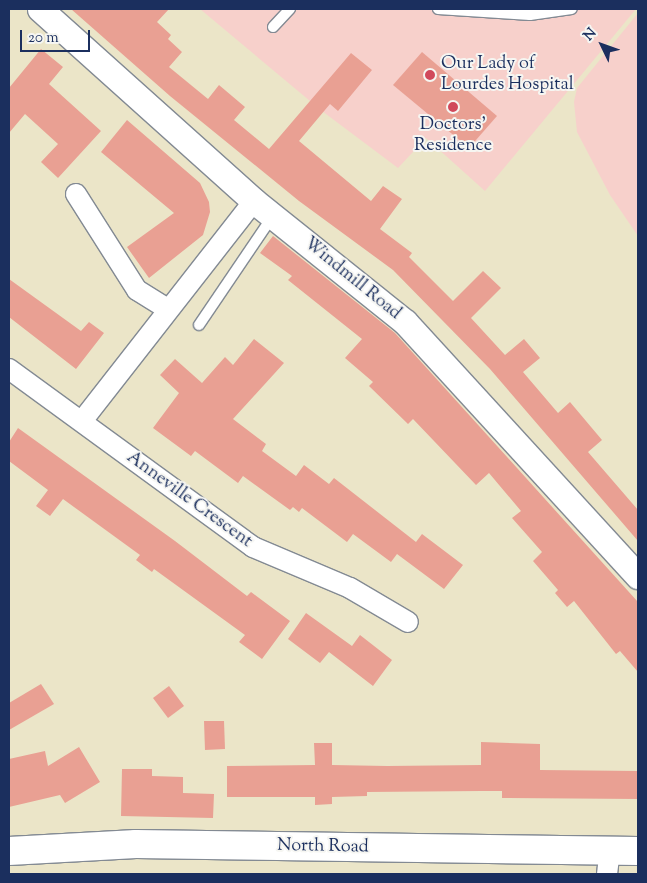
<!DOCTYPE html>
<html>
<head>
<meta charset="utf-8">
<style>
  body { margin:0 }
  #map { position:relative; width:647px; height:883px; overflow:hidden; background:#ebe5c8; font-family:"Sorts Mill Goudy",serif }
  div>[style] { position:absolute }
  .built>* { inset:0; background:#f7d0cb }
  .building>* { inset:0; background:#e9a093 }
  .roads { filter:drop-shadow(1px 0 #838a93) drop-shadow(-1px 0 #838a93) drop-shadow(0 1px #838a93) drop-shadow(0 -1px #838a93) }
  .service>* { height:10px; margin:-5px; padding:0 5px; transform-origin:5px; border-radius:5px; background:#fff }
  .minor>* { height:20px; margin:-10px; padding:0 10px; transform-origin:10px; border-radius:10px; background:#fff }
  .tertiary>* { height:25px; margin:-12.5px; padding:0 12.5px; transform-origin:12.5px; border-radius:12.5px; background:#fff }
  .secondary>* { height:28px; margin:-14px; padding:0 14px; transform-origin:14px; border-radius:14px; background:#fff }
  .dots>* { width:14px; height:14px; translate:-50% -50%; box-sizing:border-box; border:2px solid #f6f6f2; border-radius:50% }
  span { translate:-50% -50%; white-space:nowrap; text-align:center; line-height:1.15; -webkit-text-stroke:4px #f6f6f2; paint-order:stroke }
  .poi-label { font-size:18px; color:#1b2f5e }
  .left { translate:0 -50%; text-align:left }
  .street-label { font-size:18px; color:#1b2f5e }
  .frame { position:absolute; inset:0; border:10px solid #1b2f5e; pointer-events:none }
  .north { position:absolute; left:577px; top:20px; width:50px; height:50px; -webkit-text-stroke:4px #f6f6f2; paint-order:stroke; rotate:312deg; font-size:14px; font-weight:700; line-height:20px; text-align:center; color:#1b2f5e }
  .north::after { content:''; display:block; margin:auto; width:18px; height:22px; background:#1b2f5e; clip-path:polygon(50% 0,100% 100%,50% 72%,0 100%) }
  .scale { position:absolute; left:20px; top:30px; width:70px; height:22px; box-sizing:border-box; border:2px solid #1b2f5e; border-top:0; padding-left:6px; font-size:15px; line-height:18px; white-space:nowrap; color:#1b2f5e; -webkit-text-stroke:4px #f6f6f2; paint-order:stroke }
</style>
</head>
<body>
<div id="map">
  <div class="built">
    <div style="clip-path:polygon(200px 9px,636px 9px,485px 191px,426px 138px,398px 168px,322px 111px)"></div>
    <div style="clip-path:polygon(638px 13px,638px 236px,610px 195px,577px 132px,574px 102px,577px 88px)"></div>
  </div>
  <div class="building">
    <div style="clip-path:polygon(71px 9px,169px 9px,157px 22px,171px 35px,168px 39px,182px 52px,169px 67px,208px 99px,219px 85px,245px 107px,234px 120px,269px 149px,351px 53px,372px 70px,338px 111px,330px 104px,299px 141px,371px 201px,383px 186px,402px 199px,380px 229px,412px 253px,409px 257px,453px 301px,483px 271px,501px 288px,471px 318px,505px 355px,524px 339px,540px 358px,523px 372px,558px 413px,570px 402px,602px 440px,588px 452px,638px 510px,638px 541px,490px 369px,393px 270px,299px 201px,170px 96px)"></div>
    <div style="clip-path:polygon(41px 49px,63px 67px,49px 84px,101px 131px,58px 178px,41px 162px,58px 144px,25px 114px,9px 133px,9px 88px)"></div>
    <div style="clip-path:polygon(422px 52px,497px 116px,469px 148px,393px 85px)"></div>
    <div style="clip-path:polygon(127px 120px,200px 183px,209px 202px,210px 212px,203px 235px,149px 278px,127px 247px,174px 213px,101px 152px)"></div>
    <div style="clip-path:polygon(273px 236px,395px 333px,638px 602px,638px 672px,620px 651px,616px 654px,574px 601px,567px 607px,555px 593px,558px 590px,533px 561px,542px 552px,512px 518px,521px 511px,489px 473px,476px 485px,413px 419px,408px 424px,369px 386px,373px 382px,345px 358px,362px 339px,288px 280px,292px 276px,260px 253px)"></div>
    <div style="clip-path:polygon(9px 279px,81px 331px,89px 322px,104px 333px,76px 369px,9px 317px)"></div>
    <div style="clip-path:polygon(254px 339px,284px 363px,233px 419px,266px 444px,262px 451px,296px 476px,304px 465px,329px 484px,334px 478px,416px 542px,422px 534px,463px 565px,444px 589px,397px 554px,391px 562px,353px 534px,347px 542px,302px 508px,299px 512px,293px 507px,290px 510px,243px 476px,238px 483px,195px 451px,191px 456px,153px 428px,179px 393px,160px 375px,175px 359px,202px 383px,225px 357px,233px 365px)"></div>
    <div style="clip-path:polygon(18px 428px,175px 541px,247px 596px,251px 592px,290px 621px,262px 659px,239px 642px,245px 635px,154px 569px,152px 572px,136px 560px,140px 555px,63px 499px,50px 516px,36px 506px,48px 490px,9px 461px,9px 442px)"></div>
    <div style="clip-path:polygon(306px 613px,352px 646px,360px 635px,392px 660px,373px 686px,329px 652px,320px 663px,288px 639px)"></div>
    <div style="clip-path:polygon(41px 684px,54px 704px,9px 730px,9px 703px)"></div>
    <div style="clip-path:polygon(169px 686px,184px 706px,168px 718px,153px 698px)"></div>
    <div style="clip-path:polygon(204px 721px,224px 721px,225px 749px,205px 750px)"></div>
    <div style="clip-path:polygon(481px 742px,540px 744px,540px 770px,638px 771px,638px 799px,502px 798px,502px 791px,481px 791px,367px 792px,367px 796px,332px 797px,332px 804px,315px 805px,315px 797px,227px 797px,227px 766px,315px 765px,314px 743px,332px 743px,332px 765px,387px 766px,481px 765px)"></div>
    <div style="clip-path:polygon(79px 747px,100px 782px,65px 803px,60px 795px,9px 807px,9px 759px,45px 751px,48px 766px)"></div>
    <div style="clip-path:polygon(122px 769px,152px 769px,152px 776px,183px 777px,183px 793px,214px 794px,213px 818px,121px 816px)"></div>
  </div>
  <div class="roads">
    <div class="service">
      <div style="left:438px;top:9px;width:92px;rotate:3.7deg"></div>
      <div style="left:530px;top:15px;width:42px;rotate:-8.1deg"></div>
      <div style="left:273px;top:27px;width:25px;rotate:-47deg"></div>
      <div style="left:199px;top:325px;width:130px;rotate:-55.9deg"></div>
    </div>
    <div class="minor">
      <div style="left:76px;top:194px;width:114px;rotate:57.6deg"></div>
      <div style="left:137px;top:290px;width:36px;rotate:32deg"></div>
      <div style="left:9px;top:369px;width:302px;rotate:36.1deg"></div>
      <div style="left:253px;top:547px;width:105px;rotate:22.9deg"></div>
      <div style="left:350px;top:588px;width:67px;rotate:30.4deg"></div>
      <div style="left:82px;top:421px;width:279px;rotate:-52deg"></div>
      <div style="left:607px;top:874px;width:23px;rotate:-83deg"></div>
    </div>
    <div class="tertiary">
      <div style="left:40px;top:9px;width:288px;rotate:41.9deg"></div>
      <div style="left:254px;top:201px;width:193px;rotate:38.7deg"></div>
      <div style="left:405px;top:322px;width:345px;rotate:47.5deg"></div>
    </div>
    <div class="secondary">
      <div style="left:9px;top:851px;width:127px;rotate:-3.2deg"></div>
      <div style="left:136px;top:844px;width:502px;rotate:0.8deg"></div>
    </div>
  </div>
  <div class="dots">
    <div style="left:430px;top:75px;background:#d1495b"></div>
    <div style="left:453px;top:107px;background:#d1495b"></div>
  </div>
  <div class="poi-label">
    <span class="left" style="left:441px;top:75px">Our Lady of<br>Lourdes Hospital</span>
    <span style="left:453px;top:136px">Doctors'<br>Residence</span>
  </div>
  <div class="street-label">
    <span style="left:352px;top:279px;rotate:39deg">Windmill Road</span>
    <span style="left:189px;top:500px;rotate:36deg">Anneville Crescent</span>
    <span style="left:323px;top:847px;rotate:1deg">North Road</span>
  </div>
  <div class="frame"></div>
  <div class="north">N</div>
  <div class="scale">20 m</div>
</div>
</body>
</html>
